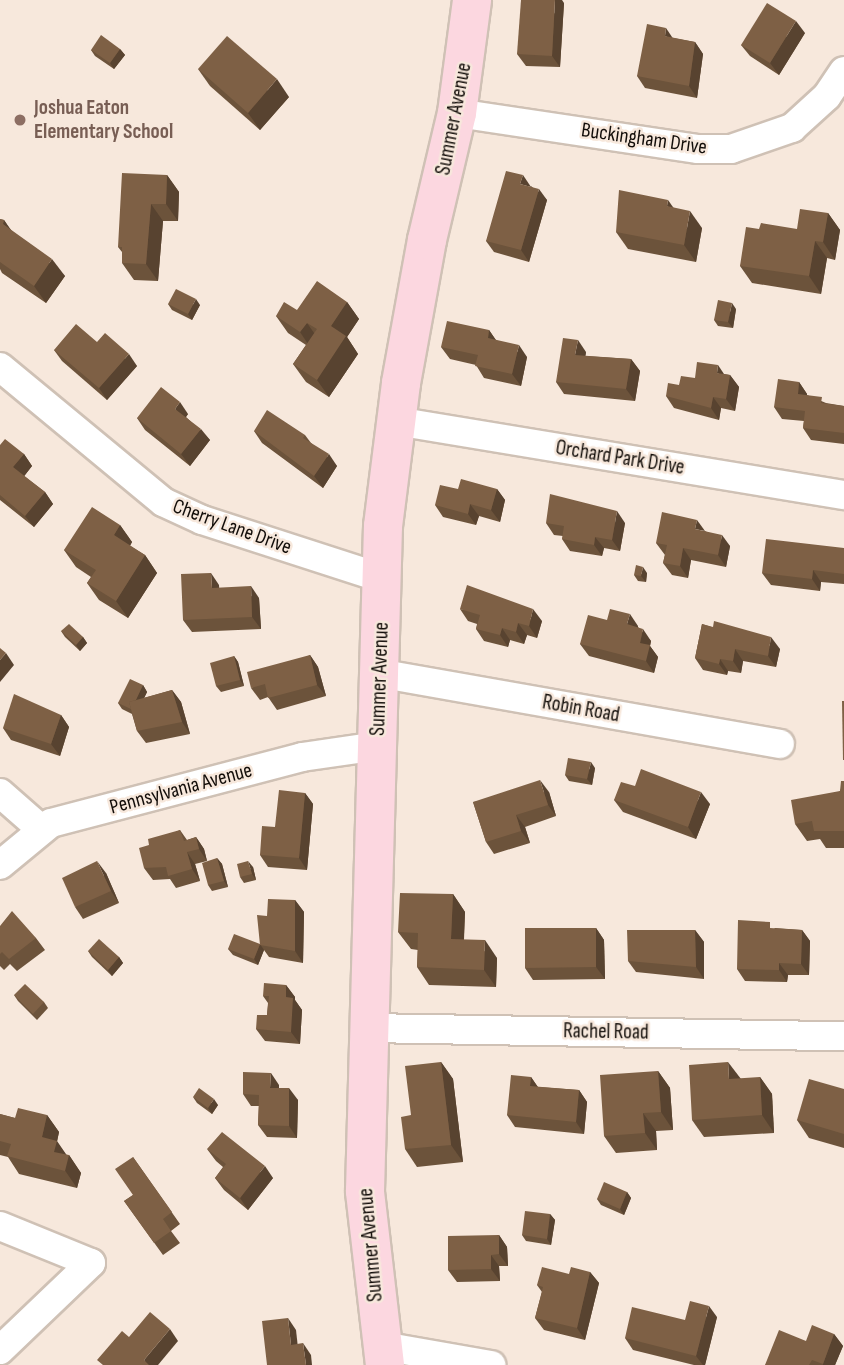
<!DOCTYPE html>
<html>
<head>
<meta charset="utf-8">
<style>
  body { margin:0 }
  #map { position:relative; width:844px; height:1365px; overflow:hidden; background:#f7e8dc; font-family:"Sofia Sans Condensed",sans-serif }
  div>[style] { position:absolute }
  .roads { filter:drop-shadow(2px 0 #cfc1b5) drop-shadow(-2px 0 #cfc1b5) drop-shadow(0 2px #cfc1b5) drop-shadow(0 -2px #cfc1b5) }
  .street>* { height:28px; margin:-14px; padding:0 14px; transform-origin:14px; border-radius:14px; background:#fff }
  .secondary>* { height:38px; margin:-19px; padding:0 19px; transform-origin:19px; border-radius:19px; background:#fcd7e0 }
  .wall>* { inset:0; background:#6c533b }
  .shaded-wall>* { inset:0; background:#584330 }
  .building>* { inset:0; background:#7e6045 }
  .dots>* { width:19px; height:19px; translate:-50% -50%; box-sizing:border-box; border:4px solid #f7e8dc; border-radius:50% }
  span { translate:-50% -50%; white-space:nowrap; text-align:center; line-height:1.15; -webkit-text-stroke:5px #f7e8dc; paint-order:stroke }
  .education-label { font-size:21px; color:#785e54; font-weight:700 }
  .left { translate:0 -50%; text-align:left }
  .street-label { font-size:21px; color:#120d09 }
</style>
</head>
<body>
<div id="map">
  <div class="roads">
    <div class="street">
      <div style="left:457px;top:113px;width:244px;rotate:8.5deg"></div>
      <div style="left:698px;top:149px;width:33px"></div>
      <div style="left:731px;top:149px;width:65px;rotate:-19deg"></div>
      <div style="left:792px;top:128px;width:47px;rotate:-42.4deg"></div>
      <div style="left:827px;top:96px;width:30px;rotate:-56deg"></div>
      <div style="left:0;top:367px;width:212px;rotate:39.6deg"></div>
      <div style="left:163px;top:502px;width:43px;rotate:24.8deg"></div>
      <div style="left:202px;top:520px;width:189px;rotate:17.9deg"></div>
      <div style="left:396px;top:421px;width:454px;rotate:9.4deg"></div>
      <div style="left:383px;top:674px;width:403px;rotate:10deg"></div>
      <div style="left:0;top:793px;width:53px;rotate:41.2deg"></div>
      <div style="left:0;top:865px;width:66px;rotate:-39.5deg"></div>
      <div style="left:51px;top:823px;width:260px;rotate:-14.7deg"></div>
      <div style="left:302px;top:757px;width:76px;rotate:-8.3deg"></div>
      <div style="left:367px;top:1028px;width:477px;rotate:1deg"></div>
      <div style="left:0;top:1226px;width:98px;rotate:22.1deg"></div>
      <div style="left:91px;top:1263px;width:126px;rotate:136.3deg"></div>
      <div style="left:382px;top:1346px;width:111px;rotate:9.9deg"></div>
    </div>
    <div class="secondary">
      <div style="left:385px;top:1365px;width:175px;rotate:-96.6deg"></div>
      <div style="left:365px;top:1191px;width:665px;rotate:-88.45deg"></div>
      <div style="left:383px;top:526px;width:144px;rotate:-82.8deg"></div>
      <div style="left:401px;top:383px;width:145px;rotate:-79.7deg"></div>
      <div style="left:427px;top:240px;width:130px;rotate:-76.7deg"></div>
      <div style="left:457px;top:113px;width:114px;rotate:-82.4deg"></div>
    </div>
  </div>
  <div class="wall">
    <div style="clip-path:polygon(564px 3px,560px 67px,526px 66px,517px 54px)"></div>
    <div style="clip-path:polygon(805px 33px,779px 75px,750px 56px,741px 45px)"></div>
    <div style="clip-path:polygon(673px 38px,695px 42px,703px 54px,697px 98px,645px 88px,637px 76px)"></div>
    <div style="clip-path:polygon(120px 49px,125px 55px,114px 69px,95px 56px,91px 50px)"></div>
    <div style="clip-path:polygon(198px 69px,289px 97px,260px 130px,210px 86px)"></div>
    <div style="clip-path:polygon(167px 175px,179px 192px,178px 221px,163px 221px,158px 281px,134px 280px,122px 263px,122px 252px,118px 247px)"></div>
    <div style="clip-path:polygon(531px 186px,547px 200px,529px 262px,494px 252px,486px 241px)"></div>
    <div style="clip-path:polygon(828px 213px,840px 230px,835px 260px,827px 258px,821px 294px,752px 283px,740px 266px,759px 229px,797px 229px)"></div>
    <div style="clip-path:polygon(0 219px,4px 220px,11px 231px,65px 276px,46px 303px,2px 273px,0 269px)"></div>
    <div style="clip-path:polygon(702px 228px,696px 262px,628px 249px,616px 232px)"></div>
    <div style="clip-path:polygon(347px 302px,359px 319px,347px 337px,358px 354px,329px 397px,306px 382px,293px 364px,306px 345px,288px 333px,276px 316px,297px 310px)"></div>
    <div style="clip-path:polygon(168px 304px,200px 305px,192px 320px,172px 310px)"></div>
    <div style="clip-path:polygon(736px 309px,733px 328px,718px 326px,714px 320px)"></div>
    <div style="clip-path:polygon(489px 330px,496px 340px,527px 357px,521px 386px,484px 378px,476px 365px,450px 359px,441px 347px)"></div>
    <div style="clip-path:polygon(97px 342px,137px 366px,107px 400px,62px 361px,54px 350px)"></div>
    <div style="clip-path:polygon(586px 352px,585px 356px,631px 359px,640px 371px,635px 401px,564px 394px,556px 382px)"></div>
    <div style="clip-path:polygon(724px 374px,730px 375px,739px 387px,735px 411px,721px 408px,719px 420px,674px 408px,666px 396px,679px 385px,695px 378px)"></div>
    <div style="clip-path:polygon(799px 382px,807px 394px,807px 395px,826px 403px,844px 406px,844px 444px,811px 440px,803px 428px,804px 421px,782px 419px,774px 407px)"></div>
    <div style="clip-path:polygon(188px 414px,186px 417px,210px 440px,190px 466px,145px 430px,137px 418px)"></div>
    <div style="clip-path:polygon(254px 431px,305px 435px,311px 443px,337px 466px,323px 488px,262px 443px)"></div>
    <div style="clip-path:polygon(0 445px,24px 454px,32px 466px,24px 476px,45px 492px,53px 504px,34px 527px,0 500px)"></div>
    <div style="clip-path:polygon(497px 489px,505px 500px,500px 522px,479px 516px,476px 525px,443px 517px,435px 505px)"></div>
    <div style="clip-path:polygon(546px 523px,625px 523px,620px 551px,604px 548px,602px 556px,570px 551px,562px 539px,563px 536px,554px 535px)"></div>
    <div style="clip-path:polygon(120px 525px,132px 542px,130px 546px,145px 555px,157px 573px,128px 618px,99px 600px,87px 583px,91px 577px,76px 567px,64px 550px)"></div>
    <div style="clip-path:polygon(705px 531px,730px 546px,726px 567px,691px 560px,688px 578px,672px 575px,663px 563px,665px 555px,656px 543px)"></div>
    <div style="clip-path:polygon(844px 548px,844px 584px,821px 582px,820px 591px,771px 585px,762px 573px)"></div>
    <div style="clip-path:polygon(647px 573px,646px 582px,638px 581px,634px 575px)"></div>
    <div style="clip-path:polygon(219px 585px,219px 588px,259px 598px,261px 629px,192px 632px,183px 620px)"></div>
    <div style="clip-path:polygon(460px 609px,542px 621px,537px 638px,527px 635px,524px 644px,510px 640px,508px 647px,484px 641px,476px 629px,477px 624px,468px 621px)"></div>
    <div style="clip-path:polygon(607px 620px,638px 626px,638px 627px,651px 641px,650px 646px,658px 657px,654px 673px,589px 656px,580px 644px)"></div>
    <div style="clip-path:polygon(702px 624px,780px 649px,776px 667px,743px 661px,741px 673px,728px 671px,727px 675px,703px 670px,695px 658px)"></div>
    <div style="clip-path:polygon(61px 631px,83px 637px,87px 643px,80px 651px,65px 637px)"></div>
    <div style="clip-path:polygon(310px 655px,318px 667px,326px 696px,277px 710px,268px 697px,260px 700px,251px 688px)"></div>
    <div style="clip-path:polygon(234px 656px,238px 662px,244px 686px,221px 692px,216px 686px)"></div>
    <div style="clip-path:polygon(143px 685px,147px 692px,144px 698px,172px 690px,181px 702px,190px 734px,146px 743px,137px 731px,132px 714px,122px 709px,118px 703px)"></div>
    <div style="clip-path:polygon(61px 715px,69px 727px,60px 756px,11px 740px,3px 728px)"></div>
    <div style="clip-path:polygon(595px 768px,592px 785px,569px 781px,565px 775px)"></div>
    <div style="clip-path:polygon(844px 781px,844px 848px,826px 848px,820px 839px,807px 841px,795px 824px,840px 791px)"></div>
    <div style="clip-path:polygon(635px 786px,710px 804px,696px 839px,623px 812px,614px 800px)"></div>
    <div style="clip-path:polygon(549px 792px,556px 816px,525px 827px,530px 843px,494px 854px,486px 842px,473px 802px)"></div>
    <div style="clip-path:polygon(305px 793px,313px 804px,307px 870px,268px 867px,260px 855px,275px 827px)"></div>
    <div style="clip-path:polygon(180px 830px,187px 840px,196px 837px,204px 849px,207px 861px,195px 864px,200px 881px,176px 888px,170px 879px,153px 880px,144px 868px,149px 845px)"></div>
    <div style="clip-path:polygon(217px 858px,222px 864px,228px 887px,212px 891px,208px 885px)"></div>
    <div style="clip-path:polygon(253px 867px,256px 880px,244px 883px,240px 877px)"></div>
    <div style="clip-path:polygon(106px 873px,119px 903px,83px 919px,75px 907px)"></div>
    <div style="clip-path:polygon(453px 894px,465px 912px,464px 940px,497px 958px,496px 987px,429px 985px,417px 967px,418px 950px,411px 949px,398px 932px)"></div>
    <div style="clip-path:polygon(295px 900px,304px 912px,303px 963px,269px 957px,264px 950px,258px 965px,233px 955px,228px 949px,260px 944px,267px 916px)"></div>
    <div style="clip-path:polygon(0 926px,36px 938px,45px 950px,17px 971px,10px 964px,4px 970px,0 966px)"></div>
    <div style="clip-path:polygon(596px 928px,604px 940px,605px 979px,533px 980px,525px 968px)"></div>
    <div style="clip-path:polygon(775px 928px,802px 930px,810px 941px,809px 975px,788px 975px,787px 982px,745px 981px,737px 969px)"></div>
    <div style="clip-path:polygon(695px 930px,704px 942px,704px 979px,636px 972px,628px 961px)"></div>
    <div style="clip-path:polygon(88px 951px,119px 957px,123px 963px,112px 976px,92px 957px)"></div>
    <div style="clip-path:polygon(286px 985px,295px 997px,295px 1000px,302px 1010px,300px 1044px,265px 1041px,256px 1029px,267px 1015px,268px 1003px,263px 996px)"></div>
    <div style="clip-path:polygon(14px 995px,44px 1002px,48px 1008px,37px 1020px,18px 1001px)"></div>
    <div style="clip-path:polygon(441px 1062px,453px 1079px,463px 1162px,417px 1167px,405px 1149px,411px 1115px)"></div>
    <div style="clip-path:polygon(658px 1071px,670px 1088px,673px 1130px,656px 1131px,657px 1150px,616px 1153px,604px 1136px)"></div>
    <div style="clip-path:polygon(531px 1077px,538px 1087px,579px 1090px,587px 1102px,584px 1134px,515px 1127px,507px 1115px)"></div>
    <div style="clip-path:polygon(760px 1077px,772px 1094px,774px 1133px,704px 1137px,692px 1120px)"></div>
    <div style="clip-path:polygon(279px 1085px,279px 1088px,298px 1100px,297px 1138px,267px 1137px,258px 1125px,259px 1106px,251px 1106px,243px 1094px)"></div>
    <div style="clip-path:polygon(844px 1089px,844px 1148px,809px 1138px,797px 1120px)"></div>
    <div style="clip-path:polygon(193px 1097px,218px 1105px,212px 1114px,197px 1103px)"></div>
    <div style="clip-path:polygon(0 1114px,15px 1118px,47px 1115px,59px 1132px,57px 1142px,66px 1155px,69px 1155px,81px 1173px,77px 1188px,19px 1174px,8px 1157px,0 1155px)"></div>
    <div style="clip-path:polygon(207px 1149px,273px 1178px,248px 1210px,224px 1190px,215px 1178px,223px 1167px,216px 1161px)"></div>
    <div style="clip-path:polygon(133px 1157px,180px 1224px,171px 1231px,180px 1243px,163px 1255px,124px 1201px,133px 1195px)"></div>
    <div style="clip-path:polygon(627px 1192px,631px 1198px,624px 1215px,601px 1205px,597px 1199px)"></div>
    <div style="clip-path:polygon(550px 1214px,555px 1220px,551px 1245px,526px 1241px,522px 1235px)"></div>
    <div style="clip-path:polygon(499px 1235px,507px 1247px,508px 1266px,499px 1266px,500px 1281px,457px 1282px,448px 1270px)"></div>
    <div style="clip-path:polygon(590px 1272px,599px 1283px,585px 1340px,544px 1330px,535px 1318px,542px 1292px,537px 1285px,569px 1274px)"></div>
    <div style="clip-path:polygon(717px 1317px,705px 1365px,694px 1365px,633px 1350px,625px 1338px,685px 1320px)"></div>
    <div style="clip-path:polygon(834px 1334px,843px 1346px,835px 1365px,765px 1365px,806px 1341px)"></div>
  </div>
  <div class="shaded-wall">
    <div style="clip-path:polygon(555px 0,562px 0,564px 3px,560px 67px,552px 56px)"></div>
    <div style="clip-path:polygon(796px 21px,805px 33px,779px 75px,770px 63px)"></div>
    <div style="clip-path:polygon(666px 28px,674px 40px,665px 36px)"></div>
    <div style="clip-path:polygon(695px 42px,703px 54px,697px 98px,689px 86px)"></div>
    <div style="clip-path:polygon(120px 49px,125px 55px,114px 69px,110px 63px)"></div>
    <div style="clip-path:polygon(277px 79px,289px 97px,260px 130px,248px 113px)"></div>
    <div style="clip-path:polygon(167px 175px,179px 192px,178px 221px,166px 204px)"></div>
    <div style="clip-path:polygon(523px 175px,531px 187px,520px 184px)"></div>
    <div style="clip-path:polygon(539px 189px,547px 200px,529px 262px,521px 250px)"></div>
    <div style="clip-path:polygon(668px 200px,680px 217px,667px 206px)"></div>
    <div style="clip-path:polygon(151px 204px,163px 221px,158px 281px,146px 264px)"></div>
    <div style="clip-path:polygon(690px 211px,702px 228px,696px 262px,684px 245px)"></div>
    <div style="clip-path:polygon(828px 213px,840px 230px,835px 260px,823px 242px)"></div>
    <div style="clip-path:polygon(4px 220px,16px 237px,3px 224px)"></div>
    <div style="clip-path:polygon(815px 241px,827px 258px,821px 294px,809px 276px)"></div>
    <div style="clip-path:polygon(52px 259px,65px 276px,46px 303px,34px 286px)"></div>
    <div style="clip-path:polygon(196px 299px,200px 305px,192px 320px,188px 314px)"></div>
    <div style="clip-path:polygon(347px 302px,359px 319px,347px 337px,358px 354px,329px 397px,317px 380px,331px 326px)"></div>
    <div style="clip-path:polygon(732px 303px,736px 309px,733px 328px,728px 322px)"></div>
    <div style="clip-path:polygon(307px 323px,319px 340px,312px 350px,300px 332px)"></div>
    <div style="clip-path:polygon(489px 330px,497px 342px,488px 338px)"></div>
    <div style="clip-path:polygon(578px 340px,586px 352px,584px 367px,575px 355px)"></div>
    <div style="clip-path:polygon(519px 345px,527px 357px,521px 386px,512px 374px)"></div>
    <div style="clip-path:polygon(129px 354px,137px 366px,107px 400px,99px 388px)"></div>
    <div style="clip-path:polygon(631px 359px,640px 371px,635px 401px,626px 389px)"></div>
    <div style="clip-path:polygon(718px 365px,726px 377px,717px 373px)"></div>
    <div style="clip-path:polygon(730px 375px,739px 387px,735px 411px,726px 399px)"></div>
    <div style="clip-path:polygon(799px 382px,807px 394px,806px 406px,798px 394px)"></div>
    <div style="clip-path:polygon(713px 397px,721px 408px,719px 420px,711px 408px)"></div>
    <div style="clip-path:polygon(180px 402px,188px 414px,183px 421px,175px 409px)"></div>
    <div style="clip-path:polygon(201px 429px,210px 440px,190px 466px,181px 454px)"></div>
    <div style="clip-path:polygon(24px 454px,32px 466px,22px 479px,13px 467px)"></div>
    <div style="clip-path:polygon(329px 454px,337px 466px,323px 488px,314px 476px)"></div>
    <div style="clip-path:polygon(497px 489px,505px 500px,500px 522px,491px 510px)"></div>
    <div style="clip-path:polygon(45px 492px,53px 504px,34px 527px,25px 516px)"></div>
    <div style="clip-path:polygon(470px 504px,479px 516px,476px 525px,468px 514px)"></div>
    <div style="clip-path:polygon(617px 511px,625px 523px,620px 551px,612px 540px)"></div>
    <div style="clip-path:polygon(697px 520px,705px 531px,695px 529px)"></div>
    <div style="clip-path:polygon(120px 525px,132px 542px,126px 552px,114px 535px)"></div>
    <div style="clip-path:polygon(722px 535px,730px 546px,726px 567px,718px 555px)"></div>
    <div style="clip-path:polygon(595px 537px,604px 548px,602px 556px,594px 545px)"></div>
    <div style="clip-path:polygon(683px 548px,691px 560px,688px 578px,680px 566px)"></div>
    <div style="clip-path:polygon(145px 555px,157px 573px,128px 618px,116px 601px)"></div>
    <div style="clip-path:polygon(643px 567px,647px 573px,646px 582px,641px 576px)"></div>
    <div style="clip-path:polygon(813px 570px,821px 582px,820px 591px,812px 579px)"></div>
    <div style="clip-path:polygon(211px 573px,219px 585px,220px 600px,212px 588px)"></div>
    <div style="clip-path:polygon(251px 586px,259px 598px,261px 629px,252px 617px)"></div>
    <div style="clip-path:polygon(533px 609px,542px 621px,537px 638px,529px 626px)"></div>
    <div style="clip-path:polygon(630px 614px,638px 626px,635px 636px,627px 624px)"></div>
    <div style="clip-path:polygon(518px 623px,527px 635px,524px 644px,516px 632px)"></div>
    <div style="clip-path:polygon(502px 628px,510px 640px,508px 647px,500px 635px)"></div>
    <div style="clip-path:polygon(643px 629px,651px 641px,650px 646px,658px 657px,654px 673px,646px 661px,640px 643px)"></div>
    <div style="clip-path:polygon(83px 637px,87px 643px,80px 651px,76px 645px)"></div>
    <div style="clip-path:polygon(771px 637px,780px 649px,776px 667px,768px 656px)"></div>
    <div style="clip-path:polygon(735px 649px,743px 661px,741px 673px,733px 661px)"></div>
    <div style="clip-path:polygon(6px 653px,14px 665px,0 682px,0 660px)"></div>
    <div style="clip-path:polygon(310px 655px,318px 667px,326px 696px,317px 685px)"></div>
    <div style="clip-path:polygon(234px 656px,238px 662px,244px 686px,240px 680px)"></div>
    <div style="clip-path:polygon(720px 659px,728px 671px,727px 675px,719px 664px)"></div>
    <div style="clip-path:polygon(143px 685px,147px 692px,136px 715px,131px 709px)"></div>
    <div style="clip-path:polygon(172px 690px,181px 702px,190px 734px,182px 722px)"></div>
    <div style="clip-path:polygon(61px 715px,69px 727px,60px 756px,51px 744px)"></div>
    <div style="clip-path:polygon(591px 762px,595px 768px,592px 785px,587px 779px)"></div>
    <div style="clip-path:polygon(540px 780px,549px 792px,556px 816px,548px 805px)"></div>
    <div style="clip-path:polygon(701px 792px,710px 804px,696px 839px,688px 827px)"></div>
    <div style="clip-path:polygon(305px 793px,313px 804px,307px 870px,299px 858px)"></div>
    <div style="clip-path:polygon(516px 815px,525px 827px,530px 843px,521px 831px)"></div>
    <div style="clip-path:polygon(196px 837px,204px 849px,207px 861px,199px 849px)"></div>
    <div style="clip-path:polygon(187px 852px,195px 864px,200px 881px,192px 869px)"></div>
    <div style="clip-path:polygon(217px 858px,222px 864px,228px 887px,224px 881px)"></div>
    <div style="clip-path:polygon(97px 861px,106px 873px,119px 903px,111px 891px)"></div>
    <div style="clip-path:polygon(248px 861px,253px 867px,256px 880px,252px 874px)"></div>
    <div style="clip-path:polygon(453px 894px,465px 912px,463px 957px,451px 939px)"></div>
    <div style="clip-path:polygon(295px 900px,304px 912px,303px 963px,295px 951px)"></div>
    <div style="clip-path:polygon(596px 928px,604px 940px,605px 979px,596px 967px)"></div>
    <div style="clip-path:polygon(695px 930px,704px 942px,704px 979px,696px 967px)"></div>
    <div style="clip-path:polygon(802px 930px,810px 941px,809px 975px,801px 964px)"></div>
    <div style="clip-path:polygon(485px 940px,497px 958px,496px 987px,484px 970px)"></div>
    <div style="clip-path:polygon(260px 944px,264px 950px,258px 965px,254px 959px)"></div>
    <div style="clip-path:polygon(119px 957px,123px 963px,112px 976px,108px 970px)"></div>
    <div style="clip-path:polygon(779px 963px,788px 975px,787px 982px,779px 970px)"></div>
    <div style="clip-path:polygon(286px 985px,295px 997px,295px 1000px,302px 1010px,300px 1044px,291px 1032px,286px 997px)"></div>
    <div style="clip-path:polygon(441px 1062px,453px 1079px,463px 1162px,451px 1145px)"></div>
    <div style="clip-path:polygon(728px 1062px,741px 1079px,729px 1079px)"></div>
    <div style="clip-path:polygon(658px 1071px,670px 1088px,673px 1130px,661px 1112px)"></div>
    <div style="clip-path:polygon(271px 1073px,279px 1085px,279px 1100px,270px 1088px)"></div>
    <div style="clip-path:polygon(531px 1077px,539px 1089px,530px 1086px)"></div>
    <div style="clip-path:polygon(760px 1077px,772px 1094px,774px 1133px,762px 1115px)"></div>
    <div style="clip-path:polygon(289px 1088px,298px 1100px,297px 1138px,289px 1126px)"></div>
    <div style="clip-path:polygon(579px 1090px,587px 1102px,584px 1134px,576px 1122px)"></div>
    <div style="clip-path:polygon(214px 1099px,218px 1105px,212px 1114px,208px 1108px)"></div>
    <div style="clip-path:polygon(643px 1113px,656px 1131px,657px 1150px,645px 1133px)"></div>
    <div style="clip-path:polygon(47px 1115px,59px 1132px,57px 1141px,68px 1157px,69px 1155px,81px 1173px,77px 1188px,42px 1137px)"></div>
    <div style="clip-path:polygon(265px 1166px,273px 1178px,248px 1210px,240px 1198px)"></div>
    <div style="clip-path:polygon(627px 1192px,631px 1198px,624px 1215px,620px 1209px)"></div>
    <div style="clip-path:polygon(550px 1214px,555px 1220px,551px 1245px,547px 1239px)"></div>
    <div style="clip-path:polygon(499px 1235px,507px 1247px,508px 1266px,499px 1254px)"></div>
    <div style="clip-path:polygon(491px 1255px,499px 1266px,500px 1281px,491px 1269px)"></div>
    <div style="clip-path:polygon(590px 1272px,599px 1283px,585px 1340px,577px 1328px)"></div>
    <div style="clip-path:polygon(709px 1306px,717px 1317px,705px 1365px,703px 1365px,696px 1356px)"></div>
    <div style="clip-path:polygon(288px 1318px,296px 1330px,299px 1357px,291px 1345px)"></div>
    <div style="clip-path:polygon(170px 1329px,178px 1341px,158px 1365px,147px 1365px,144px 1360px)"></div>
    <div style="clip-path:polygon(834px 1334px,843px 1346px,835px 1365px,823px 1365px,823px 1364px)"></div>
    <div style="clip-path:polygon(303px 1343px,311px 1355px,312px 1365px,306px 1365px)"></div>
  </div>
  <div class="building">
    <div style="clip-path:polygon(521px 0,555px 0,552px 56px,517px 54px)"></div>
    <div style="clip-path:polygon(767px 3px,796px 21px,770px 63px,741px 45px)"></div>
    <div style="clip-path:polygon(647px 24px,666px 28px,665px 36px,695px 42px,689px 86px,637px 76px)"></div>
    <div style="clip-path:polygon(101px 35px,120px 49px,110px 63px,91px 50px)"></div>
    <div style="clip-path:polygon(227px 36px,277px 79px,248px 113px,198px 69px)"></div>
    <div style="clip-path:polygon(506px 171px,523px 175px,520px 184px,539px 189px,521px 250px,486px 241px)"></div>
    <div style="clip-path:polygon(122px 173px,167px 175px,166px 204px,151px 204px,146px 264px,122px 263px,122px 247px,118px 247px)"></div>
    <div style="clip-path:polygon(619px 190px,668px 200px,667px 206px,690px 211px,684px 245px,616px 232px)"></div>
    <div style="clip-path:polygon(800px 209px,828px 213px,823px 242px,815px 241px,809px 276px,740px 266px,746px 227px,759px 229px,761px 223px,797px 229px)"></div>
    <div style="clip-path:polygon(0 219px,4px 220px,3px 224px,52px 259px,34px 286px,0 262px)"></div>
    <div style="clip-path:polygon(317px 281px,347px 302px,331px 326px,346px 336px,317px 380px,293px 364px,317px 329px,307px 323px,300px 332px,276px 316px,284px 302px,297px 310px)"></div>
    <div style="clip-path:polygon(176px 289px,196px 299px,188px 314px,168px 304px)"></div>
    <div style="clip-path:polygon(718px 300px,732px 303px,728px 322px,714px 320px)"></div>
    <div style="clip-path:polygon(447px 321px,489px 330px,488px 338px,519px 345px,512px 374px,475px 366px,478px 355px,441px 347px)"></div>
    <div style="clip-path:polygon(76px 324px,97px 342px,105px 333px,129px 354px,99px 388px,54px 350px)"></div>
    <div style="clip-path:polygon(563px 338px,578px 340px,575px 355px,631px 359px,626px 389px,556px 382px)"></div>
    <div style="clip-path:polygon(697px 362px,718px 365px,717px 373px,730px 375px,726px 399px,713px 397px,711px 408px,666px 396px,668px 383px,679px 385px,681px 376px,695px 378px)"></div>
    <div style="clip-path:polygon(778px 379px,799px 382px,798px 394px,822px 397px,821px 403px,844px 406px,844px 433px,803px 428px,805px 411px,774px 407px)"></div>
    <div style="clip-path:polygon(161px 387px,180px 402px,175px 409px,201px 429px,181px 454px,137px 418px)"></div>
    <div style="clip-path:polygon(267px 410px,305px 435px,303px 438px,329px 454px,314px 476px,254px 431px)"></div>
    <div style="clip-path:polygon(5px 439px,24px 454px,13px 467px,45px 492px,25px 516px,0 495px,0 445px)"></div>
    <div style="clip-path:polygon(461px 479px,497px 489px,491px 510px,470px 504px,468px 514px,435px 505px,440px 485px,458px 489px)"></div>
    <div style="clip-path:polygon(550px 494px,617px 511px,612px 540px,595px 537px,594px 545px,562px 539px,564px 526px,546px 523px)"></div>
    <div style="clip-path:polygon(92px 507px,120px 525px,114px 535px,145px 555px,116px 601px,87px 583px,96px 570px,64px 550px)"></div>
    <div style="clip-path:polygon(662px 512px,697px 520px,695px 529px,722px 535px,718px 555px,683px 548px,680px 566px,663px 563px,667px 545px,656px 543px)"></div>
    <div style="clip-path:polygon(766px 539px,844px 548px,844px 574px,813px 570px,812px 579px,762px 573px)"></div>
    <div style="clip-path:polygon(636px 565px,643px 567px,641px 576px,634px 575px)"></div>
    <div style="clip-path:polygon(211px 573px,212px 588px,251px 586px,252px 617px,183px 620px,181px 574px)"></div>
    <div style="clip-path:polygon(467px 585px,533px 609px,529px 626px,518px 623px,516px 632px,502px 628px,500px 635px,476px 629px,480px 615px,460px 609px)"></div>
    <div style="clip-path:polygon(610px 609px,630px 614px,627px 624px,643px 629px,640px 643px,650px 645px,646px 661px,580px 644px,588px 615px,607px 620px)"></div>
    <div style="clip-path:polygon(714px 621px,771px 637px,768px 656px,735px 649px,733px 661px,720px 659px,719px 664px,695px 658px,702px 624px,713px 627px)"></div>
    <div style="clip-path:polygon(69px 624px,83px 637px,76px 645px,61px 631px)"></div>
    <div style="clip-path:polygon(0 648px,6px 653px,0 660px)"></div>
    <div style="clip-path:polygon(310px 655px,317px 685px,268px 698px,265px 684px,251px 688px,247px 672px)"></div>
    <div style="clip-path:polygon(234px 656px,240px 680px,216px 686px,210px 663px)"></div>
    <div style="clip-path:polygon(130px 679px,143px 685px,136px 700px,129px 702px,131px 709px,118px 703px)"></div>
    <div style="clip-path:polygon(172px 690px,182px 722px,137px 731px,129px 702px)"></div>
    <div style="clip-path:polygon(14px 694px,61px 715px,51px 744px,3px 728px)"></div>
    <div style="clip-path:polygon(842px 701px,844px 701px,844px 760px,843px 760px)"></div>
    <div style="clip-path:polygon(568px 758px,591px 762px,587px 779px,565px 775px)"></div>
    <div style="clip-path:polygon(641px 769px,701px 792px,688px 827px,614px 800px,621px 782px,635px 786px)"></div>
    <div style="clip-path:polygon(540px 780px,548px 805px,516px 815px,521px 831px,486px 842px,473px 802px)"></div>
    <div style="clip-path:polygon(841px 781px,844px 781px,844px 831px,814px 831px,812px 821px,795px 824px,791px 800px,840px 791px)"></div>
    <div style="clip-path:polygon(279px 790px,305px 793px,299px 858px,260px 855px,262px 826px,275px 827px)"></div>
    <div style="clip-path:polygon(180px 830px,184px 841px,196px 837px,199px 849px,187px 852px,192px 869px,168px 876px,166px 867px,144px 868px,139px 848px,149px 845px,148px 839px)"></div>
    <div style="clip-path:polygon(217px 858px,224px 881px,208px 885px,202px 863px)"></div>
    <div style="clip-path:polygon(97px 861px,111px 891px,75px 907px,62px 878px)"></div>
    <div style="clip-path:polygon(248px 861px,252px 874px,240px 877px,237px 864px)"></div>
    <div style="clip-path:polygon(400px 893px,453px 894px,451px 939px,485px 940px,484px 970px,417px 967px,418px 933px,398px 932px)"></div>
    <div style="clip-path:polygon(268px 899px,295px 900px,295px 951px,260px 945px,257px 915px,267px 916px)"></div>
    <div style="clip-path:polygon(12px 911px,36px 938px,9px 959px,2px 952px,0 954px,0 926px)"></div>
    <div style="clip-path:polygon(738px 920px,770px 922px,770px 928px,802px 930px,801px 964px,779px 963px,779px 970px,737px 969px)"></div>
    <div style="clip-path:polygon(525px 928px,596px 928px,596px 967px,525px 968px)"></div>
    <div style="clip-path:polygon(627px 930px,695px 930px,696px 967px,628px 961px)"></div>
    <div style="clip-path:polygon(234px 934px,260px 944px,254px 959px,228px 949px)"></div>
    <div style="clip-path:polygon(99px 939px,119px 957px,108px 970px,88px 951px)"></div>
    <div style="clip-path:polygon(264px 983px,286px 985px,286px 997px,293px 998px,291px 1032px,256px 1029px,257px 1015px,267px 1015px,269px 996px,263px 996px)"></div>
    <div style="clip-path:polygon(25px 984px,44px 1002px,33px 1014px,14px 995px)"></div>
    <div style="clip-path:polygon(441px 1062px,451px 1145px,405px 1149px,401px 1117px,411px 1115px,405px 1066px)"></div>
    <div style="clip-path:polygon(728px 1062px,729px 1079px,760px 1077px,762px 1115px,692px 1120px,689px 1065px)"></div>
    <div style="clip-path:polygon(658px 1071px,661px 1112px,643px 1113px,645px 1133px,604px 1136px,600px 1075px)"></div>
    <div style="clip-path:polygon(243px 1072px,271px 1073px,270px 1088px,289px 1088px,289px 1126px,258px 1125px,259px 1095px,243px 1094px)"></div>
    <div style="clip-path:polygon(511px 1075px,531px 1077px,530px 1086px,579px 1090px,576px 1122px,507px 1115px)"></div>
    <div style="clip-path:polygon(809px 1079px,844px 1089px,844px 1134px,797px 1120px)"></div>
    <div style="clip-path:polygon(199px 1088px,214px 1099px,208px 1108px,193px 1097px)"></div>
    <div style="clip-path:polygon(18px 1108px,47px 1115px,42px 1137px,57px 1141px,54px 1152px,69px 1155px,65px 1171px,7px 1156px,11px 1144px,0 1141px,0 1114px,15px 1118px)"></div>
    <div style="clip-path:polygon(222px 1132px,265px 1166px,240px 1198px,215px 1178px,226px 1164px,207px 1149px)"></div>
    <div style="clip-path:polygon(133px 1157px,172px 1212px,163px 1219px,171px 1231px,154px 1243px,124px 1201px,133px 1195px,115px 1169px)"></div>
    <div style="clip-path:polygon(604px 1182px,627px 1192px,620px 1209px,597px 1199px)"></div>
    <div style="clip-path:polygon(525px 1211px,550px 1214px,547px 1239px,522px 1235px)"></div>
    <div style="clip-path:polygon(499px 1235px,499px 1254px,491px 1255px,491px 1269px,448px 1270px,448px 1236px)"></div>
    <div style="clip-path:polygon(542px 1267px,569px 1274px,571px 1267px,590px 1272px,577px 1328px,535px 1318px,543px 1287px,537px 1285px)"></div>
    <div style="clip-path:polygon(690px 1301px,709px 1306px,696px 1356px,625px 1338px,632px 1307px,685px 1320px)"></div>
    <div style="clip-path:polygon(150px 1312px,170px 1329px,144px 1360px,149px 1365px,103px 1365px,97px 1360px,122px 1331px,129px 1337px)"></div>
    <div style="clip-path:polygon(288px 1318px,291px 1345px,303px 1343px,306px 1365px,267px 1365px,262px 1321px)"></div>
    <div style="clip-path:polygon(812px 1325px,834px 1334px,823px 1364px,812px 1360px,809px 1365px,765px 1365px,779px 1330px,806px 1341px)"></div>
  </div>
  <div class="dots">
    <div style="left:20px;top:120px;background:#8d6e63"></div>
  </div>
  <div class="education-label">
    <span class="left" style="left:34px;top:120px">Joshua Eaton<br>Elementary School</span>
  </div>
  <div class="street-label">
    <span style="left:454px;top:119px;rotate:-79deg">Summer Avenue</span>
    <span style="left:644px;top:139px;rotate:8deg">Buckingham Drive</span>
    <span style="left:620px;top:458px;rotate:9deg">Orchard Park Drive</span>
    <span style="left:232px;top:527px;rotate:20deg">Cherry Lane Drive</span>
    <span style="left:380px;top:679px;rotate:-88deg">Summer Avenue</span>
    <span style="left:581px;top:709px;rotate:10deg">Robin Road</span>
    <span style="left:181px;top:789px;rotate:-15deg">Pennsylvania Avenue</span>
    <span style="left:606px;top:1032px;rotate:1deg">Rachel Road</span>
    <span style="left:371px;top:1245px;rotate:-95deg">Summer Avenue</span>
  </div>
</div>
</body>
</html>
